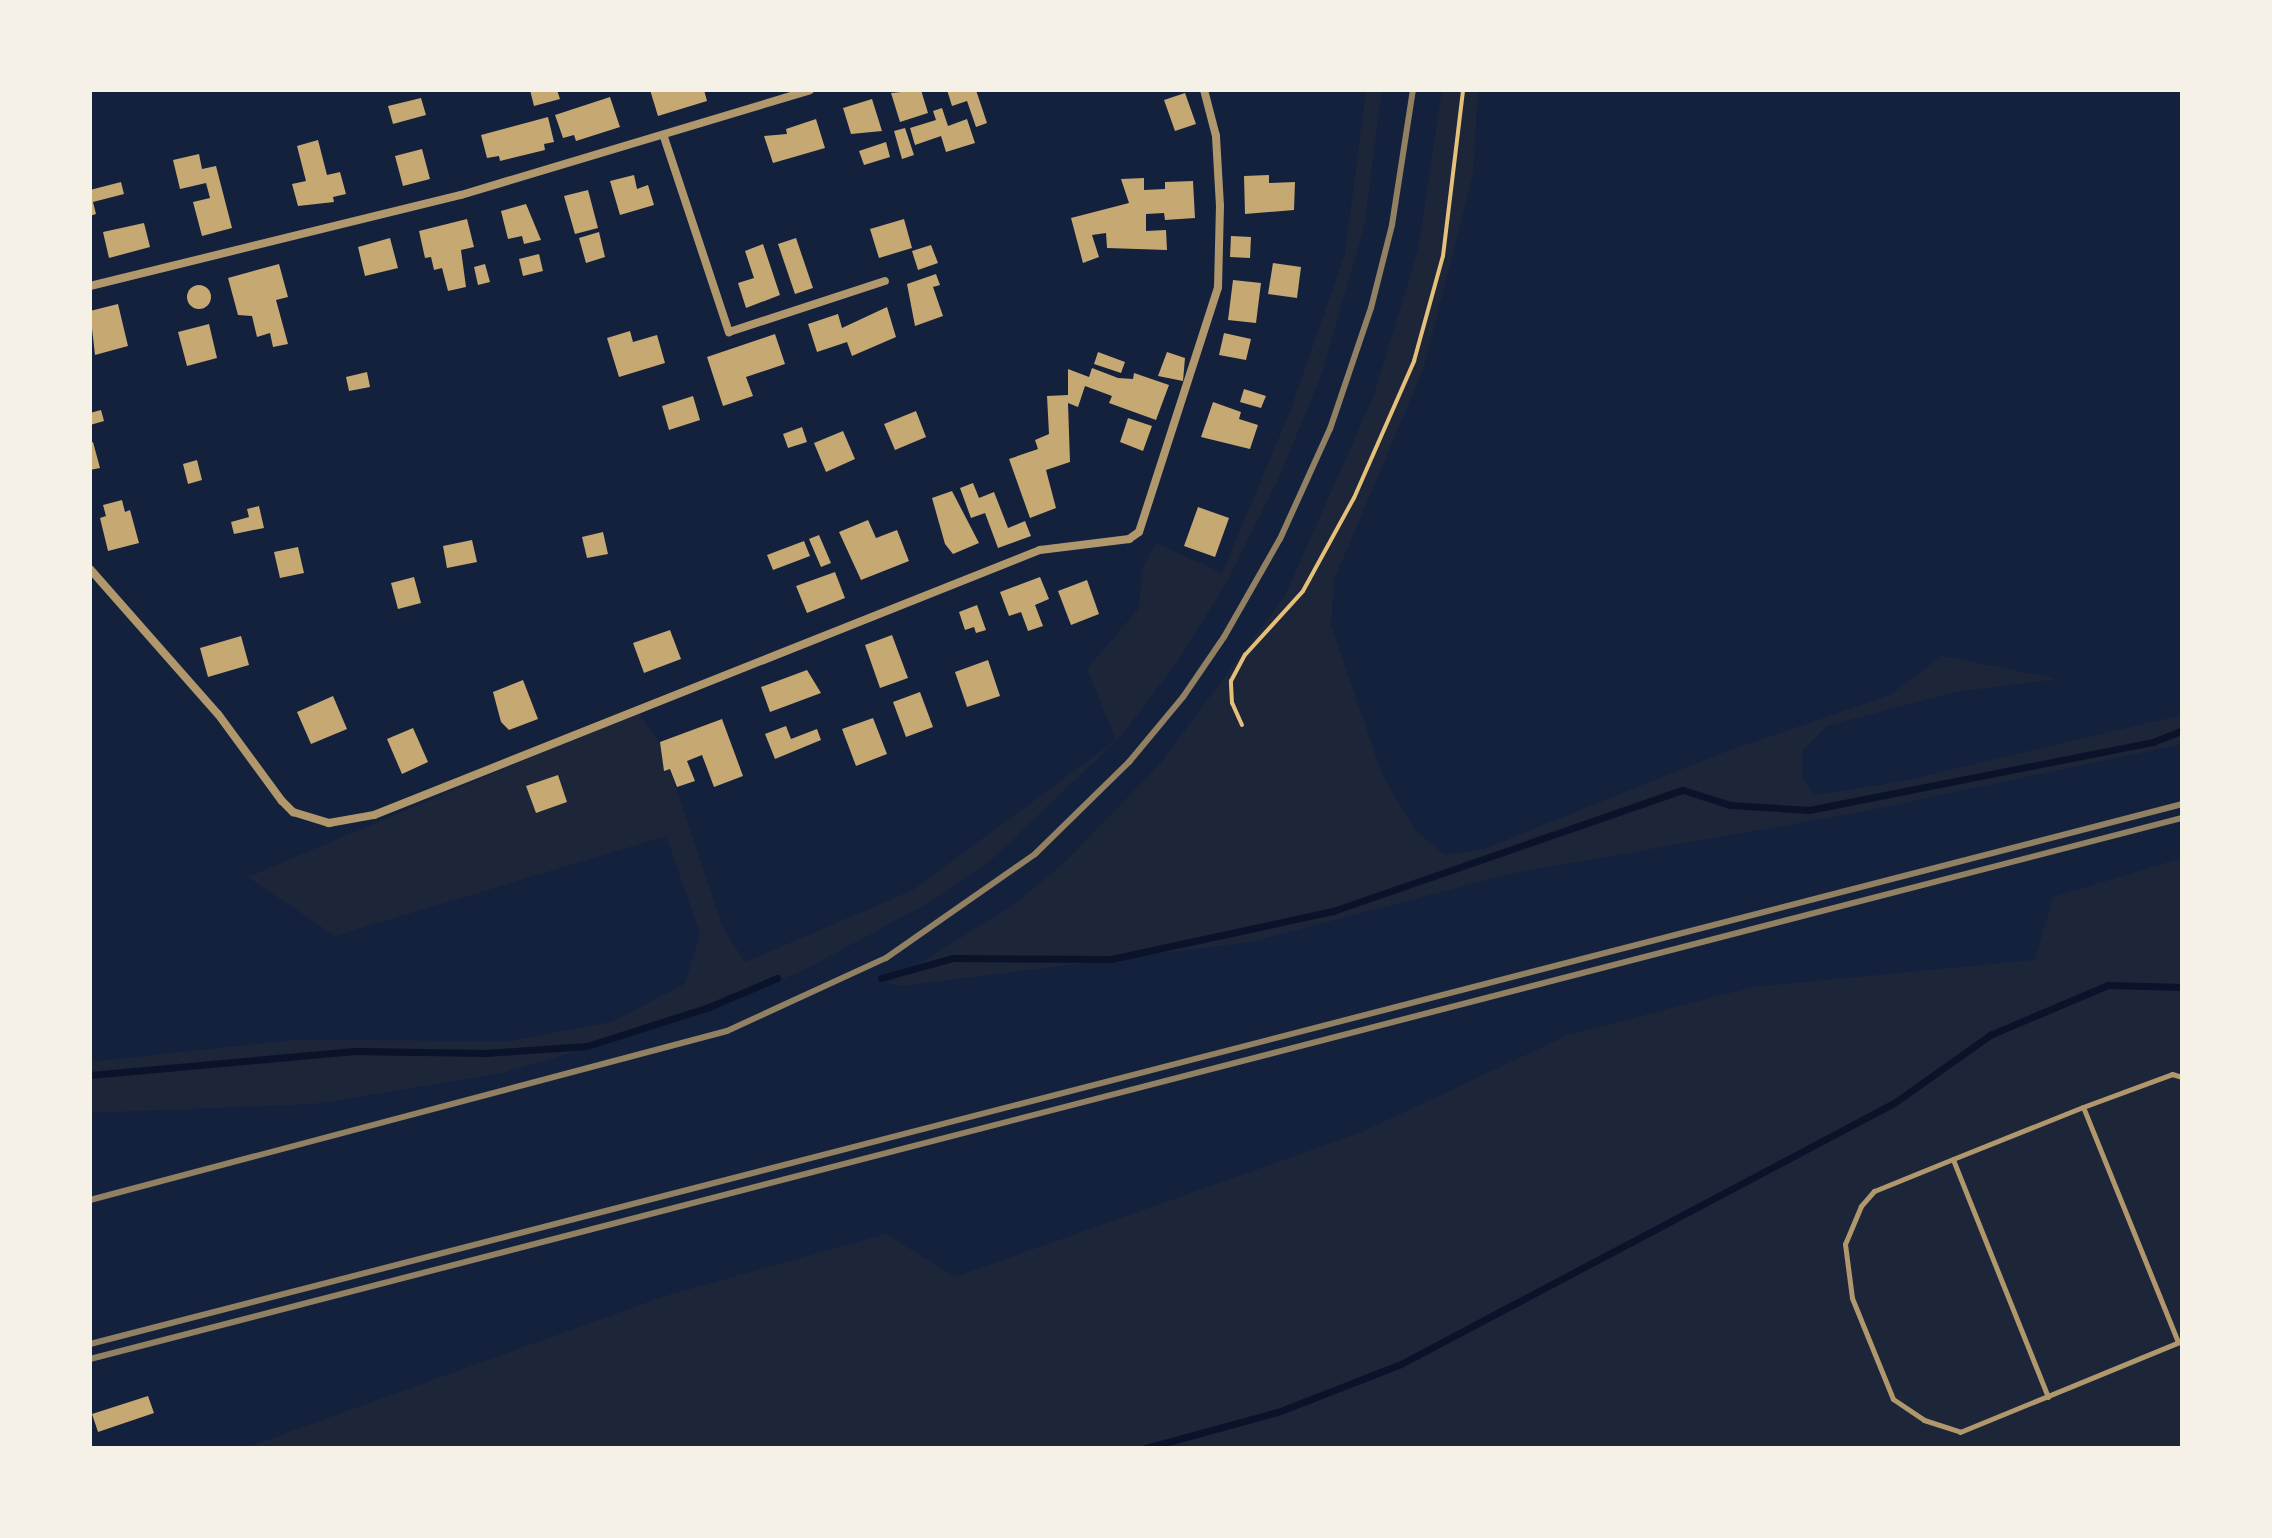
<!DOCTYPE html>
<html>
<head>
<meta charset="utf-8">
<style>
  body { margin:0 }
  #map { position:relative; width:2272px; height:1538px; overflow:hidden; background:#14213d; font-family:Signika,sans-serif }
  div>[style] { position:absolute }
  .green>* { inset:0; background:#1d2539 }
  .stream>* { height:7px; margin:-3.5px; padding:0 3.5px; transform-origin:3.5px; border-radius:3.5px; background:#0b132b }
  .building>* { inset:0; background:#c6a872 }
  .round { border-radius:50% }
  .path>* { height:4px; margin:-2px; padding:0 2px; transform-origin:2px; border-radius:2px; background:#e5c07b }
  .service>* { height:5px; margin:-2.5px; padding:0 2.5px; transform-origin:2.5px; border-radius:2.5px; background:#b1986c }
  .minor>* { height:8px; margin:-4px; padding:0 4px; transform-origin:4px; border-radius:4px; background:#b1986c }
  .rail>* { height:6px; margin:-3px; padding:0 3px; transform-origin:3px; border-radius:3px; background:#918062 }
  span { translate:-50% -50%; white-space:nowrap; text-align:center; line-height:1.15; -webkit-text-stroke:8px #f6f1e7; paint-order:stroke }
  .frame { position:absolute; inset:0; border:92px solid #f6f1e7; pointer-events:none }
</style>
</head>
<body>
<div id="map">
  <div class="green">
    <div style="clip-path:polygon(1366px 90px,1382px 90px,1364px 227px,1321px 375px,1281px 473px,1228px 580px,1179px 659px,1122px 735px,991px 860px,932px 901px,800px 972px,674px 1022px,502px 1073px,314px 1104px,90px 1113px,90px 1062px,294px 1040px,509px 1041px,611px 1022px,685px 984px,700px 933px,666px 836px,335px 936px,248px 877px,638px 712px,662px 747px,723px 928px,745px 962px,913px 890px,1116px 740px,1087px 669px,1139px 608px,1142px 569px,1156px 543px,1222px 573px,1289px 414px,1345px 254px)"></div>
    <div style="clip-path:polygon(1442px 90px,1478px 90px,1473px 173px,1423px 370px,1334px 580px,1331px 625px,1383px 777px,1415px 830px,1445px 855px,1484px 849px,1719px 754px,1890px 695px,1942px 656px,2057px 679px,1955px 692px,1827px 726px,1802px 751px,1802px 776px,1814px 795px,1899px 782px,2182px 715px,2182px 744px,1856px 813px,1509px 874px,1251px 942px,900px 986px,888px 983px,1013px 905px,1062px 865px,1159px 765px,1285px 596px,1374px 395px,1418px 250px)"></div>
    <div style="clip-path:polygon(2182px 858px,2182px 1448px,245px 1448px,665px 1296px,886px 1234px,955px 1277px,1362px 1132px,1568px 1035px,1753px 987px,2035px 960px,2053px 897px)"></div>
  </div>
  <div class="stream">
    <div style="left:881px;top:978px;width:75px;rotate:-15.5deg"></div>
    <div style="left:953px;top:958px;width:158px;rotate:0.4deg"></div>
    <div style="left:1111px;top:959px;width:227px;rotate:-12.2deg"></div>
    <div style="left:1333px;top:911px;width:370px;rotate:-19.1deg"></div>
    <div style="left:1683px;top:790px;width:49px;rotate:17.7deg"></div>
    <div style="left:1730px;top:805px;width:79px;rotate:3.6deg"></div>
    <div style="left:1809px;top:810px;width:351px;rotate:-11.2deg"></div>
    <div style="left:2153px;top:742px;width:31px;rotate:-22deg"></div>
    <div style="left:90px;top:1075px;width:266px;rotate:-5.2deg"></div>
    <div style="left:355px;top:1051px;width:131px;rotate:0.9deg"></div>
    <div style="left:486px;top:1053px;width:101px;rotate:-4deg"></div>
    <div style="left:587px;top:1046px;width:128px;rotate:-17.7deg"></div>
    <div style="left:709px;top:1007px;width:74px;rotate:-23.1deg"></div>
    <div style="left:1146px;top:1448px;width:137px;rotate:-15.3deg"></div>
    <div style="left:1278px;top:1412px;width:132px;rotate:-21.3deg"></div>
    <div style="left:1401px;top:1364px;width:558px;rotate:-27.9deg"></div>
    <div style="left:1894px;top:1103px;width:118px;rotate:-35.3deg"></div>
    <div style="left:1990px;top:1035px;width:128px;rotate:-23deg"></div>
    <div style="left:2108px;top:985px;width:74px;rotate:1.5deg"></div>
  </div>
  <div class="building">
    <div style="clip-path:polygon(530px 90px,557px 90px,560px 99px,534px 106px)"></div>
    <div style="clip-path:polygon(650px 90px,704px 90px,707px 101px,658px 116px)"></div>
    <div style="clip-path:polygon(921px 90px,928px 113px,900px 122px,891px 93px)"></div>
    <div style="clip-path:polygon(947px 90px,976px 90px,987px 123px,976px 127px,967px 101px,952px 106px)"></div>
    <div style="clip-path:polygon(1185px 93px,1196px 124px,1175px 131px,1164px 100px)"></div>
    <div style="clip-path:polygon(610px 97px,620px 127px,576px 141px,574px 135px,563px 138px,555px 115px)"></div>
    <div style="clip-path:polygon(421px 98px,426px 115px,393px 124px,388px 106px)"></div>
    <div style="clip-path:polygon(872px 99px,882px 131px,851px 134px,843px 108px)"></div>
    <div style="clip-path:polygon(942px 108px,948px 126px,967px 119px,975px 143px,946px 152px,941px 136px,915px 145px,910px 128px,936px 120px,933px 111px)"></div>
    <div style="clip-path:polygon(548px 117px,554px 142px,544px 144px,545px 150px,500px 161px,499px 156px,487px 158px,481px 135px)"></div>
    <div style="clip-path:polygon(816px 119px,825px 148px,773px 163px,764px 136px,787px 134px,786px 129px)"></div>
    <div style="clip-path:polygon(905px 128px,914px 155px,902px 159px,894px 131px)"></div>
    <div style="clip-path:polygon(318px 140px,327px 175px,340px 172px,346px 194px,333px 197px,334px 202px,298px 206px,292px 184px,306px 181px,297px 146px)"></div>
    <div style="clip-path:polygon(886px 142px,890px 157px,864px 165px,859px 151px)"></div>
    <div style="clip-path:polygon(422px 149px,430px 179px,403px 186px,395px 156px)"></div>
    <div style="clip-path:polygon(199px 154px,202px 169px,216px 166px,232px 228px,202px 236px,193px 202px,210px 198px,206px 183px,180px 189px,173px 160px)"></div>
    <div style="clip-path:polygon(634px 175px,637px 189px,648px 185px,654px 205px,620px 215px,610px 181px)"></div>
    <div style="clip-path:polygon(1269px 175px,1269px 183px,1295px 182px,1294px 210px,1245px 214px,1244px 176px)"></div>
    <div style="clip-path:polygon(1144px 178px,1144px 190px,1165px 189px,1165px 182px,1193px 181px,1195px 218px,1165px 220px,1164px 213px,1146px 214px,1146px 231px,1166px 230px,1167px 250px,1107px 248px,1106px 233px,1092px 235px,1099px 257px,1083px 263px,1071px 218px,1129px 203px,1121px 179px)"></div>
    <div style="clip-path:polygon(121px 182px,124px 194px,93px 202px,96px 214px,90px 216px,90px 190px)"></div>
    <div style="clip-path:polygon(588px 190px,598px 228px,575px 234px,564px 196px)"></div>
    <div style="clip-path:polygon(526px 204px,541px 240px,524px 244px,522px 236px,508px 239px,501px 211px)"></div>
    <div style="clip-path:polygon(467px 219px,474px 247px,461px 250px,466px 287px,448px 291px,442px 268px,434px 270px,431px 257px,425px 258px,419px 231px)"></div>
    <div style="clip-path:polygon(904px 219px,912px 248px,879px 258px,870px 229px)"></div>
    <div style="clip-path:polygon(144px 223px,150px 247px,109px 258px,103px 232px)"></div>
    <div style="clip-path:polygon(599px 232px,605px 257px,586px 263px,579px 238px)"></div>
    <div style="clip-path:polygon(1231px 236px,1251px 237px,1250px 258px,1230px 257px)"></div>
    <div style="clip-path:polygon(390px 238px,398px 268px,365px 276px,358px 247px)"></div>
    <div style="clip-path:polygon(796px 238px,813px 288px,795px 294px,778px 244px)"></div>
    <div style="clip-path:polygon(763px 244px,780px 295px,746px 308px,738px 283px,754px 278px,745px 251px)"></div>
    <div style="clip-path:polygon(931px 245px,938px 263px,918px 270px,912px 251px)"></div>
    <div style="clip-path:polygon(539px 254px,543px 271px,523px 276px,519px 259px)"></div>
    <div style="clip-path:polygon(1273px 263px,1301px 267px,1297px 298px,1268px 294px)"></div>
    <div style="clip-path:polygon(279px 264px,288px 297px,276px 300px,288px 344px,273px 347px,270px 333px,257px 337px,252px 316px,238px 315px,228px 278px)"></div>
    <div style="clip-path:polygon(485px 264px,490px 282px,478px 285px,474px 267px)"></div>
    <div style="clip-path:polygon(936px 274px,940px 285px,933px 287px,943px 316px,915px 326px,907px 284px)"></div>
    <div style="clip-path:polygon(1233px 280px,1261px 283px,1256px 323px,1228px 320px)"></div>
    <div class="round" style="left:187px;top:285px;width:24px;height:24px"></div>
    <div style="clip-path:polygon(118px 304px,128px 346px,95px 355px,90px 311px)"></div>
    <div style="clip-path:polygon(887px 307px,896px 337px,852px 356px,847px 342px,817px 352px,808px 324px,838px 314px,842px 328px)"></div>
    <div style="clip-path:polygon(209px 324px,217px 358px,187px 366px,178px 332px)"></div>
    <div style="clip-path:polygon(630px 331px,633px 342px,657px 335px,665px 363px,619px 377px,607px 338px)"></div>
    <div style="clip-path:polygon(1224px 333px,1251px 339px,1246px 360px,1219px 355px)"></div>
    <div style="clip-path:polygon(775px 334px,785px 364px,746px 377px,753px 396px,723px 406px,707px 357px)"></div>
    <div style="clip-path:polygon(1098px 352px,1125px 362px,1121px 373px,1094px 364px)"></div>
    <div style="clip-path:polygon(1167px 352px,1185px 358px,1183px 381px,1158px 376px)"></div>
    <div style="clip-path:polygon(1092px 368px,1118px 378px,1133px 379px,1134px 373px,1169px 385px,1156px 420px,1109px 403px,1112px 396px,1085px 386px,1078px 407px,1068px 403px,1070px 462px,1046px 470px,1056px 508px,1030px 518px,1009px 459px,1038px 449px,1035px 440px,1049px 434px,1047px 396px,1068px 395px,1068px 369px,1089px 377px)"></div>
    <div style="clip-path:polygon(367px 372px,370px 387px,349px 391px,346px 377px)"></div>
    <div style="clip-path:polygon(1244px 389px,1266px 396px,1261px 408px,1240px 402px)"></div>
    <div style="clip-path:polygon(693px 396px,700px 420px,669px 430px,662px 406px)"></div>
    <div style="clip-path:polygon(1213px 402px,1241px 412px,1239px 419px,1258px 425px,1250px 449px,1201px 437px)"></div>
    <div style="clip-path:polygon(101px 410px,104px 421px,90px 425px,90px 413px)"></div>
    <div style="clip-path:polygon(916px 411px,926px 437px,895px 450px,884px 424px)"></div>
    <div style="clip-path:polygon(1128px 418px,1152px 426px,1143px 451px,1120px 442px)"></div>
    <div style="clip-path:polygon(802px 427px,807px 442px,788px 448px,783px 434px)"></div>
    <div style="clip-path:polygon(843px 431px,855px 459px,826px 472px,814px 443px)"></div>
    <div style="clip-path:polygon(93px 442px,100px 468px,90px 470px,90px 443px)"></div>
    <div style="clip-path:polygon(197px 460px,202px 480px,188px 484px,183px 464px)"></div>
    <div style="clip-path:polygon(973px 483px,979px 498px,994px 492px,1008px 528px,1025px 521px,1031px 536px,998px 548px,985px 513px,971px 518px,960px 488px)"></div>
    <div style="clip-path:polygon(952px 491px,979px 543px,953px 554px,945px 544px,932px 498px)"></div>
    <div style="clip-path:polygon(122px 500px,125px 512px,130px 510px,139px 543px,108px 551px,100px 518px,106px 516px,103px 505px)"></div>
    <div style="clip-path:polygon(259px 506px,264px 528px,234px 534px,231px 522px,249px 517px,247px 509px)"></div>
    <div style="clip-path:polygon(1198px 507px,1229px 518px,1215px 557px,1184px 546px)"></div>
    <div style="clip-path:polygon(868px 520px,876px 538px,897px 530px,909px 561px,861px 580px,839px 532px)"></div>
    <div style="clip-path:polygon(603px 532px,608px 554px,587px 558px,582px 537px)"></div>
    <div style="clip-path:polygon(819px 535px,831px 563px,821px 567px,809px 539px)"></div>
    <div style="clip-path:polygon(472px 540px,477px 562px,447px 568px,443px 546px)"></div>
    <div style="clip-path:polygon(804px 541px,810px 556px,773px 570px,767px 555px)"></div>
    <div style="clip-path:polygon(298px 547px,304px 573px,280px 578px,274px 552px)"></div>
    <div style="clip-path:polygon(835px 572px,845px 598px,807px 613px,796px 586px)"></div>
    <div style="clip-path:polygon(414px 577px,421px 603px,398px 609px,391px 583px)"></div>
    <div style="clip-path:polygon(1040px 577px,1049px 599px,1035px 605px,1043px 626px,1028px 631px,1021px 612px,1009px 616px,1000px 592px)"></div>
    <div style="clip-path:polygon(1087px 580px,1099px 614px,1071px 625px,1058px 591px)"></div>
    <div style="clip-path:polygon(977px 605px,986px 630px,976px 633px,974px 627px,965px 630px,959px 612px)"></div>
    <div style="clip-path:polygon(670px 630px,681px 659px,644px 673px,633px 643px)"></div>
    <div style="clip-path:polygon(892px 635px,908px 678px,880px 688px,865px 645px)"></div>
    <div style="clip-path:polygon(241px 636px,249px 665px,208px 677px,200px 648px)"></div>
    <div style="clip-path:polygon(988px 660px,1000px 696px,967px 707px,955px 672px)"></div>
    <div style="clip-path:polygon(807px 670px,821px 693px,770px 712px,761px 687px)"></div>
    <div style="clip-path:polygon(523px 680px,538px 719px,509px 730px,501px 722px,493px 692px)"></div>
    <div style="clip-path:polygon(920px 692px,933px 727px,906px 737px,893px 702px)"></div>
    <div style="clip-path:polygon(333px 696px,347px 729px,311px 744px,297px 712px)"></div>
    <div style="clip-path:polygon(873px 718px,887px 754px,856px 766px,842px 729px)"></div>
    <div style="clip-path:polygon(722px 719px,743px 776px,714px 787px,702px 755px,687px 761px,695px 781px,677px 787px,670px 769px,664px 771px,660px 742px)"></div>
    <div style="clip-path:polygon(786px 726px,791px 739px,817px 729px,821px 740px,775px 759px,765px 734px)"></div>
    <div style="clip-path:polygon(413px 728px,428px 762px,402px 774px,387px 739px)"></div>
    <div style="clip-path:polygon(558px 775px,567px 802px,536px 813px,526px 786px)"></div>
    <div style="clip-path:polygon(148px 1396px,154px 1413px,98px 1432px,92px 1414px)"></div>
  </div>
  <div class="path">
    <div style="left:1242px;top:725px;width:24px;rotate:-114deg"></div>
    <div style="left:1232px;top:703px;width:22px;rotate:-93deg"></div>
    <div style="left:1231px;top:681px;width:30px;rotate:-62deg"></div>
    <div style="left:1245px;top:655px;width:86px;rotate:-47.8deg"></div>
    <div style="left:1303px;top:591px;width:106px;rotate:-61.3deg"></div>
    <div style="left:1354px;top:498px;width:150px;rotate:-66.3deg"></div>
    <div style="left:1414px;top:361px;width:109px;rotate:-74.6deg"></div>
    <div style="left:1443px;top:256px;width:167px;rotate:-83.1deg"></div>
  </div>
  <div class="service">
    <div style="left:1953px;top:1159px;width:85px;rotate:157.9deg"></div>
    <div style="left:1874px;top:1191px;width:20px;rotate:131deg"></div>
    <div style="left:1861px;top:1206px;width:41px;rotate:112.8deg"></div>
    <div style="left:1845px;top:1244px;width:54px;rotate:82.6deg"></div>
    <div style="left:1852px;top:1298px;width:109px;rotate:67.9deg"></div>
    <div style="left:1893px;top:1399px;width:37px;rotate:34deg"></div>
    <div style="left:1924px;top:1420px;width:38px;rotate:18deg"></div>
    <div style="left:1960px;top:1432px;width:240px;rotate:-22.3deg"></div>
    <div style="left:2178px;top:1342px;width:253px;rotate:-112deg"></div>
    <div style="left:2083px;top:1107px;width:95px;rotate:-20.3deg"></div>
    <div style="left:2172px;top:1074px;width:10px;rotate:17deg"></div>
    <div style="left:2048px;top:1397px;width:256px;rotate:-111.8deg"></div>
    <div style="left:1953px;top:1159px;width:140px;rotate:-21.8deg"></div>
  </div>
  <div class="minor">
    <div style="left:664px;top:137px;width:206px;rotate:71.6deg"></div>
    <div style="left:729px;top:332px;width:164px;rotate:-18.1deg"></div>
    <div style="left:90px;top:286px;width:382px;rotate:-13.8deg"></div>
    <div style="left:461px;top:195px;width:364px;rotate:-16.7deg"></div>
    <div style="left:90px;top:569px;width:193px;rotate:48.6deg"></div>
    <div style="left:218px;top:714px;width:108px;rotate:53.7deg"></div>
    <div style="left:282px;top:801px;width:16px;rotate:45deg"></div>
    <div style="left:293px;top:812px;width:38px;rotate:17deg"></div>
    <div style="left:329px;top:823px;width:46px;rotate:-10.1deg"></div>
    <div style="left:374px;top:815px;width:717px;rotate:-21.7deg"></div>
    <div style="left:1040px;top:550px;width:90px;rotate:-7deg"></div>
    <div style="left:1129px;top:539px;width:12px;rotate:-35deg"></div>
    <div style="left:1139px;top:532px;width:257px;rotate:-72.1deg"></div>
    <div style="left:1218px;top:287px;width:81px;rotate:-88.6deg"></div>
    <div style="left:1220px;top:206px;width:70px;rotate:-93.3deg"></div>
    <div style="left:1216px;top:136px;width:48px;rotate:-104.6deg"></div>
  </div>
  <div class="rail">
    <div style="left:90px;top:1200px;width:659px;rotate:-14.86deg"></div>
    <div style="left:727px;top:1031px;width:175px;rotate:-24.7deg"></div>
    <div style="left:886px;top:958px;width:182px;rotate:-34.9deg"></div>
    <div style="left:1035px;top:854px;width:132px;rotate:-44.4deg"></div>
    <div style="left:1129px;top:762px;width:85px;rotate:-50.3deg"></div>
    <div style="left:1183px;top:697px;width:73px;rotate:-55.7deg"></div>
    <div style="left:1224px;top:637px;width:113px;rotate:-60.3deg"></div>
    <div style="left:1280px;top:539px;width:121px;rotate:-65.6deg"></div>
    <div style="left:1330px;top:429px;width:128px;rotate:-71.3deg"></div>
    <div style="left:1371px;top:308px;width:86px;rotate:-75.8deg"></div>
    <div style="left:1392px;top:225px;width:137px;rotate:-81.2deg"></div>
    <div style="left:90px;top:1344px;width:2161px;rotate:-14.47deg"></div>
    <div style="left:90px;top:1359px;width:2161px;rotate:-14.5deg"></div>
  </div>
  <div class="frame"></div>
</div>
</body>
</html>
